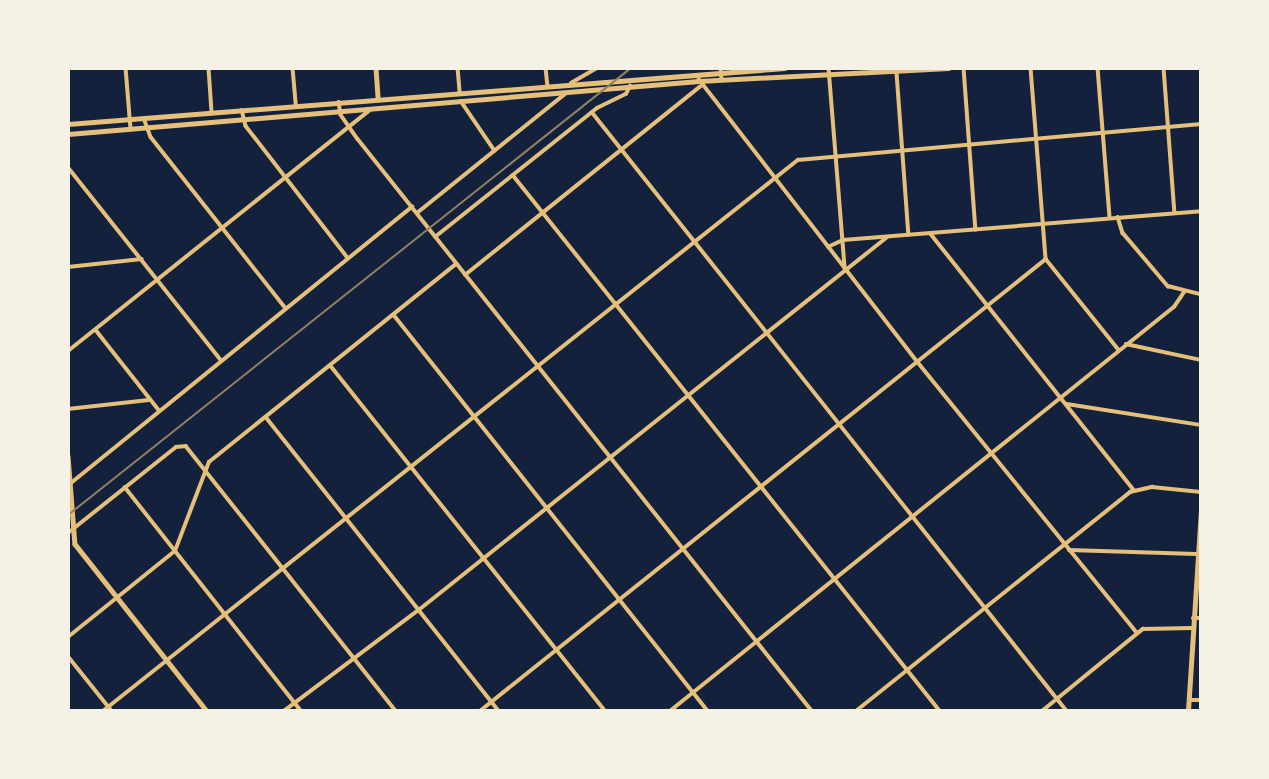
<!DOCTYPE html>
<html>
<head>
<meta charset="utf-8">
<style>
  body { margin:0 }
  #map { position:relative; width:1269px; height:779px; overflow:hidden; background:#14213d; font-family:"PT Sans",sans-serif }
  div>[style] { position:absolute }
  .minor>* { height:3.5px; margin:-1.75px; padding:0 1.75px; transform-origin:1.75px; border-radius:1.75px; background:#e5c07b }
  .tertiary>* { height:4.5px; margin:-2.25px; padding:0 2.25px; transform-origin:2.25px; border-radius:2.25px; background:#e5c07b }
  .secondary>* { height:4.5px; margin:-2.25px; padding:0 2.25px; transform-origin:2.25px; border-radius:2.25px; background:#e5c07b }
  .primary>* { height:5px; margin:-2.5px; padding:0 2.5px; transform-origin:2.5px; border-radius:2.5px; background:#e5c07b }
  .rail>* { height:2px; margin:-1px; padding:0 1px; transform-origin:1px; border-radius:1px; background:#918062 }
  span { translate:-50% -50%; white-space:nowrap; text-align:center; line-height:1.15; -webkit-text-stroke:6px #f6f1e7; paint-order:stroke }
  .frame { position:absolute; inset:0; border:70px solid #f6f1e7; pointer-events:none }
</style>
</head>
<body>
<div id="map">
  <div class="minor">
    <div style="left:126px;top:68px;width:61px;rotate:85.3deg"></div>
    <div style="left:209px;top:68px;width:44px;rotate:86.1deg"></div>
    <div style="left:293px;top:68px;width:37px;rotate:85deg"></div>
    <div style="left:458px;top:68px;width:25px;rotate:85deg"></div>
    <div style="left:546px;top:68px;width:18px;rotate:84deg"></div>
    <div style="left:721px;top:68px;width:12px;rotate:85deg"></div>
    <div style="left:829px;top:68px;width:201px;rotate:85.4deg"></div>
    <div style="left:964px;top:68px;width:162px;rotate:85.8deg"></div>
    <div style="left:1031px;top:68px;width:192px;rotate:85.5deg"></div>
    <div style="left:1046px;top:259px;width:117px;rotate:51.3deg"></div>
    <div style="left:1098px;top:68px;width:150px;rotate:85.4deg"></div>
    <div style="left:1164px;top:68px;width:145px;rotate:85.7deg"></div>
    <div style="left:897px;top:73px;width:162px;rotate:85.8deg"></div>
    <div style="left:699px;top:79px;width:356px;rotate:52.3deg"></div>
    <div style="left:917px;top:361px;width:350px;rotate:51deg"></div>
    <div style="left:571px;top:83px;width:30px;rotate:-30deg"></div>
    <div style="left:461px;top:101px;width:60px;rotate:55.8deg"></div>
    <div style="left:339px;top:102px;width:13px;rotate:81deg"></div>
    <div style="left:341px;top:115px;width:29px;rotate:55deg"></div>
    <div style="left:358px;top:139px;width:730px;rotate:51.56deg"></div>
    <div style="left:242px;top:110px;width:16px;rotate:76deg"></div>
    <div style="left:246px;top:126px;width:167px;rotate:52.3deg"></div>
    <div style="left:592px;top:112px;width:764px;rotate:51.59deg"></div>
    <div style="left:144px;top:118px;width:20px;rotate:70deg"></div>
    <div style="left:151px;top:137px;width:216px;rotate:51.8deg"></div>
    <div style="left:68px;top:167px;width:245px;rotate:51.6deg"></div>
    <div style="left:513px;top:175px;width:685px;rotate:51.46deg"></div>
    <div style="left:417px;top:213px;width:190px;rotate:-38.8deg"></div>
    <div style="left:1118px;top:217px;width:17px;rotate:73deg"></div>
    <div style="left:1123px;top:233px;width:70px;rotate:49.7deg"></div>
    <div style="left:1168px;top:286px;width:34px;rotate:14deg"></div>
    <div style="left:931px;top:234px;width:327px;rotate:51.6deg"></div>
    <div style="left:435px;top:237px;width:207px;rotate:-38.5deg"></div>
    <div style="left:597px;top:108px;width:32px;rotate:-26deg"></div>
    <div style="left:626px;top:94px;width:9px;rotate:-63deg"></div>
    <div style="left:828px;top:247px;width:17px;rotate:-25deg"></div>
    <div style="left:843px;top:240px;width:359px;rotate:-4.6deg"></div>
    <div style="left:68px;top:267px;width:74px;rotate:-6.2deg"></div>
    <div style="left:465px;top:275px;width:301px;rotate:-38.7deg"></div>
    <div style="left:394px;top:315px;width:505px;rotate:51.59deg"></div>
    <div style="left:96px;top:330px;width:102px;rotate:51.8deg"></div>
    <div style="left:1126px;top:344px;width:77px;rotate:12deg"></div>
    <div style="left:68px;top:351px;width:386px;rotate:-38.6deg"></div>
    <div style="left:331px;top:366px;width:441px;rotate:51.5deg"></div>
    <div style="left:1067px;top:404px;width:136px;rotate:8.9deg"></div>
    <div style="left:68px;top:409px;width:81px;rotate:-6.3deg"></div>
    <div style="left:266px;top:417px;width:375px;rotate:51.6deg"></div>
    <div style="left:71px;top:483px;width:439px;rotate:-39deg"></div>
    <div style="left:125px;top:487px;width:285px;rotate:51.8deg"></div>
    <div style="left:68px;top:533px;width:138px;rotate:-38.5deg"></div>
    <div style="left:176px;top:447px;width:10px;rotate:-6deg"></div>
    <div style="left:186px;top:446px;width:338px;rotate:51.6deg"></div>
    <div style="left:1069px;top:550px;width:127px;rotate:1.8deg"></div>
    <div style="left:1193px;top:618px;width:8px"></div>
    <div style="left:68px;top:637px;width:137px;rotate:-38.8deg"></div>
    <div style="left:175px;top:551px;width:95px;rotate:-69.1deg"></div>
    <div style="left:209px;top:462px;width:317px;rotate:-38.7deg"></div>
    <div style="left:68px;top:656px;width:70px;rotate:51.3deg"></div>
    <div style="left:1189px;top:700px;width:12px"></div>
    <div style="left:103px;top:711px;width:887px;rotate:-38.41deg"></div>
    <div style="left:798px;top:160px;width:405px;rotate:-5.1deg"></div>
    <div style="left:284px;top:711px;width:170px;rotate:-36.9deg"></div>
    <div style="left:420px;top:609px;width:596px;rotate:-38.52deg"></div>
    <div style="left:480px;top:711px;width:724px;rotate:-38.61deg"></div>
    <div style="left:670px;top:711px;width:646px;rotate:-38.72deg"></div>
    <div style="left:1174px;top:307px;width:18px;rotate:-56deg"></div>
    <div style="left:856px;top:711px;width:351px;rotate:-38.6deg"></div>
    <div style="left:1130px;top:492px;width:23px;rotate:-13deg"></div>
    <div style="left:1152px;top:487px;width:49px;rotate:5.8deg"></div>
    <div style="left:1042px;top:711px;width:130px;rotate:-39.1deg"></div>
    <div style="left:1143px;top:629px;width:49px;rotate:-1.2deg"></div>
  </div>
  <div class="tertiary">
    <div style="left:376px;top:68px;width:31px;rotate:86deg"></div>
    <div style="left:68px;top:456px;width:88px;rotate:85.5deg"></div>
    <div style="left:75px;top:544px;width:213px;rotate:51.7deg"></div>
  </div>
  <div class="secondary">
    <div style="left:1188px;top:711px;width:202px;rotate:-86.3deg"></div>
  </div>
  <div class="primary">
    <div style="left:68px;top:124px;width:719px;rotate:-4.47deg"></div>
    <div style="left:68px;top:134px;width:633px;rotate:-4.8deg"></div>
    <div style="left:699px;top:81px;width:250px;rotate:-3deg"></div>
  </div>
  <div class="rail">
    <div style="left:68px;top:515px;width:719px;rotate:-38.45deg"></div>
  </div>
  <div class="frame"></div>
</div>
</body>
</html>
